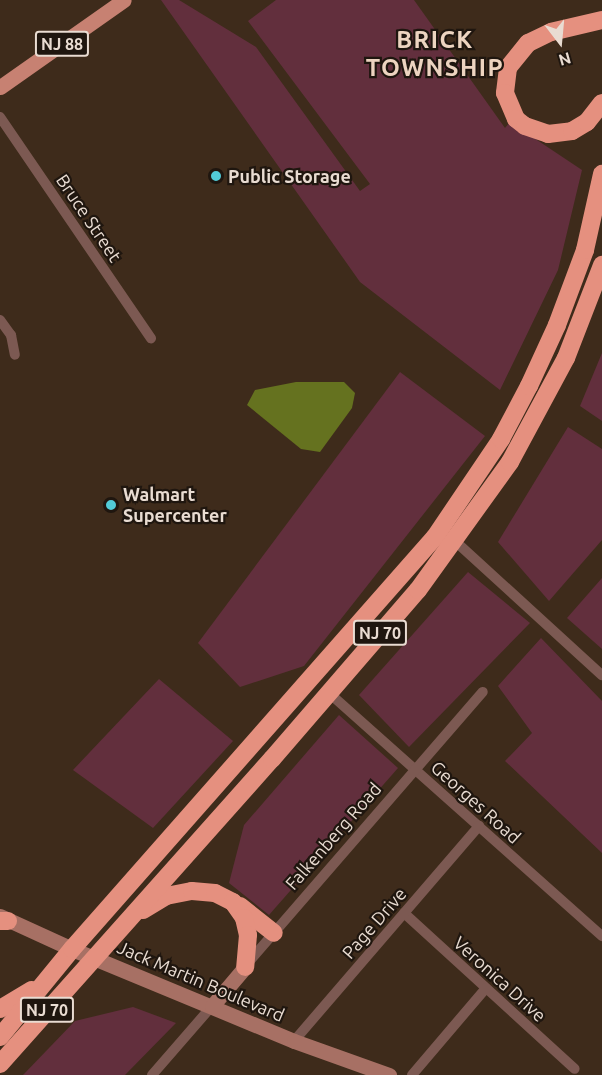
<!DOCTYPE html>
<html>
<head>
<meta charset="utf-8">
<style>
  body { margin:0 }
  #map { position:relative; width:602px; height:1075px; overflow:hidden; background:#3e2b1b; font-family:Ubuntu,sans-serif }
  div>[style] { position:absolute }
  .green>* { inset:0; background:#622f3d }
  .water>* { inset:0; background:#65721f }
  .street>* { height:10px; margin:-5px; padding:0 5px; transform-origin:5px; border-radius:5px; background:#7c5952 }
  .secondary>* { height:15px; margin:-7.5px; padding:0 7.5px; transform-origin:7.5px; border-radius:7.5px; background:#a77064 }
  .primary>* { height:15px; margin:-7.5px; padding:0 7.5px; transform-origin:7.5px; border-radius:7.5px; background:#c78172 }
  .highway>* { height:18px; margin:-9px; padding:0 9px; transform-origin:9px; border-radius:9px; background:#e5907f }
  .dots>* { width:16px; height:16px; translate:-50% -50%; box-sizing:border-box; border:3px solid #1f160f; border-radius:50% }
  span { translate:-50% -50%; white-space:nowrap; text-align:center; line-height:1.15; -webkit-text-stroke:4.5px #1f160f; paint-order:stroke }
  .shield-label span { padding:2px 4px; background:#1f160f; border:2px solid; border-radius:4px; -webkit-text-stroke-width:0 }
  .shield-label { font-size:16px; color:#e9dcd2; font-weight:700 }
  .poi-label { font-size:18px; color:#e9dcd2; font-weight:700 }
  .left { translate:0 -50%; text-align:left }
  .street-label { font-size:18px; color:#e9dcd2 }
  .district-label { font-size:24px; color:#edd4c0; font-weight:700; letter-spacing:1.5px }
  .north { position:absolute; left:530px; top:12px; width:60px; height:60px; -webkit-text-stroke:4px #1f160f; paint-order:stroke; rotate:164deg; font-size:16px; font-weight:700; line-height:24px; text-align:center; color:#e9dcd2 }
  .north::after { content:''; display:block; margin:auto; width:21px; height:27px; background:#e9dcd2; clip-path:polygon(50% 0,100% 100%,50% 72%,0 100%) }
</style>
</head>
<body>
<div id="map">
  <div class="green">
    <div style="clip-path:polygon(161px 0,179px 0,256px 47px,360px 191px,370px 184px,248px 21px,276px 0,414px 0,505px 128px,510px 122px,582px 170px,558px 270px,500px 390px,360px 282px)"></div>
    <div style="clip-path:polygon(602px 353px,602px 421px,580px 406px)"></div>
    <div style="clip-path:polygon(400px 372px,485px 436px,304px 666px,240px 687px,198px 643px)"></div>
    <div style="clip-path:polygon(568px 427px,602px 449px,602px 540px,549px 601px,498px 542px)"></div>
    <div style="clip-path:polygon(468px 572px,530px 623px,409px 747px,359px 695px)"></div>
    <div style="clip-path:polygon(602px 578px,602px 649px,567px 618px)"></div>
    <div style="clip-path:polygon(541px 638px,602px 701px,602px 853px,505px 761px,532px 733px,498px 686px)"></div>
    <div style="clip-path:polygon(159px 679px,233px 741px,153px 828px,73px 770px)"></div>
    <div style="clip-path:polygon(339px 715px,398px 768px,269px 915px,229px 883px,244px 825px)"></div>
    <div style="clip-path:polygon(133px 1007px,176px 1023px,125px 1075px,23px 1075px,75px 1021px)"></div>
  </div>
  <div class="water">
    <div style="clip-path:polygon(296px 382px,344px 382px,355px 393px,352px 408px,320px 452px,301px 449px,247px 405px,255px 390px)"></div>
  </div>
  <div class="street">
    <div style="left:0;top:117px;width:268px;rotate:55.7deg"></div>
    <div style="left:0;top:320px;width:19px;rotate:54deg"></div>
    <div style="left:11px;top:335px;width:20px;rotate:79deg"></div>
    <div style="left:455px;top:541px;width:199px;rotate:42.4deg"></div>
    <div style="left:328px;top:692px;width:367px;rotate:41.7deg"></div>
    <div style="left:404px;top:913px;width:231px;rotate:42.4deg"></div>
    <div style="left:247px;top:964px;width:360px;rotate:-49.1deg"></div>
    <div style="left:294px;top:1041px;width:284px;rotate:-49.3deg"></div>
    <div style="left:152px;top:1075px;width:91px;rotate:-49deg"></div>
    <div style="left:412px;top:1075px;width:114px;rotate:-49.6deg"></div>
  </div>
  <div class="secondary">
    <div style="left:0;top:916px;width:79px;rotate:24.6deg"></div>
    <div style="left:72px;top:949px;width:240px;rotate:22.5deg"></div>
    <div style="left:294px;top:1041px;width:101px;rotate:19.7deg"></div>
    <div style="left:212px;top:1006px;width:51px;rotate:-49.8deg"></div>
  </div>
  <div class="primary">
    <div style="left:0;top:87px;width:151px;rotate:-35.1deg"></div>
  </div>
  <div class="highway">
    <div style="left:602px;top:20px;width:52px;rotate:166.8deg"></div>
    <div style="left:551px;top:32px;width:25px;rotate:154deg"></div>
    <div style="left:528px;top:43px;width:32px;rotate:129deg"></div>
    <div style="left:508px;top:68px;width:25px;rotate:97deg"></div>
    <div style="left:505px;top:93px;width:28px;rotate:67deg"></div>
    <div style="left:516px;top:119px;width:11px;rotate:38deg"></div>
    <div style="left:525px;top:126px;width:24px;rotate:19deg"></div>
    <div style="left:548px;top:134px;width:24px;rotate:-7deg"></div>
    <div style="left:572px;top:131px;width:17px;rotate:-31deg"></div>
    <div style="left:587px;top:122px;width:24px;rotate:-52deg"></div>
    <div style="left:240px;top:906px;width:43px;rotate:38.5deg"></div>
    <div style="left:143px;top:910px;width:27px;rotate:-31deg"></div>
    <div style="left:166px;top:896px;width:26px;rotate:-11deg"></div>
    <div style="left:192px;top:891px;width:23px;rotate:5deg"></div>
    <div style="left:215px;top:893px;width:20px;rotate:27deg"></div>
    <div style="left:233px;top:902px;width:19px;rotate:55deg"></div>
    <div style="left:244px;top:918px;width:17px;rotate:77deg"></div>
    <div style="left:248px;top:935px;width:32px;rotate:95deg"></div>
    <div style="left:0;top:921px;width:8px"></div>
    <div style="left:0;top:1009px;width:37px;rotate:-31deg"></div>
    <div style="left:0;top:1037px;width:114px;rotate:-50.7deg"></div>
    <div style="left:72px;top:949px;width:549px;rotate:-48.62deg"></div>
    <div style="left:435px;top:537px;width:118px;rotate:-56deg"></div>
    <div style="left:501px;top:439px;width:60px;rotate:-62.2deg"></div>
    <div style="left:529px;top:386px;width:67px;rotate:-65.3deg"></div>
    <div style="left:557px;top:325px;width:80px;rotate:-69.5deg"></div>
    <div style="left:585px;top:250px;width:78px;rotate:-77.4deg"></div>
    <div style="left:0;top:1064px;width:409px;rotate:-48.3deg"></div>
    <div style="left:272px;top:759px;width:223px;rotate:-49.2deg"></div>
    <div style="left:418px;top:590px;width:158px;rotate:-54.3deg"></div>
    <div style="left:510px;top:462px;width:118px;rotate:-61.7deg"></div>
    <div style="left:566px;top:358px;width:100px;rotate:-68.8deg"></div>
  </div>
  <div class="dots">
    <div style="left:216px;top:176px;background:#52cbd7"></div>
    <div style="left:111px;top:505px;background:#52cbd7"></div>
  </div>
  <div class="shield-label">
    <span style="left:62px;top:44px">NJ 88</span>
    <span style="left:380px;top:633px">NJ 70</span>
    <span style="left:47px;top:1010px">NJ 70</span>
  </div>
  <div class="poi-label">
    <span class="left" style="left:228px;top:176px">Public Storage</span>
    <span class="left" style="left:123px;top:505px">Walmart<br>Supercenter</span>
  </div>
  <div class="street-label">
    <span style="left:89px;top:218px;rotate:56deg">Bruce Street</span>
    <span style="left:476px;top:802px;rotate:42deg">Georges Road</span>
    <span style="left:333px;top:836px;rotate:-49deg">Falkenberg Road</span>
    <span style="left:374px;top:923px;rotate:-49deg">Page Drive</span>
    <span style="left:500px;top:979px;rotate:42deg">Veronica Drive</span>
    <span style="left:201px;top:981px;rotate:23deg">Jack Martin Boulevard</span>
  </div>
  <div class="district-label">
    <span style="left:435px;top:54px">BRICK<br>TOWNSHIP</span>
  </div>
  <div class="north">N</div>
</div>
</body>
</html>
